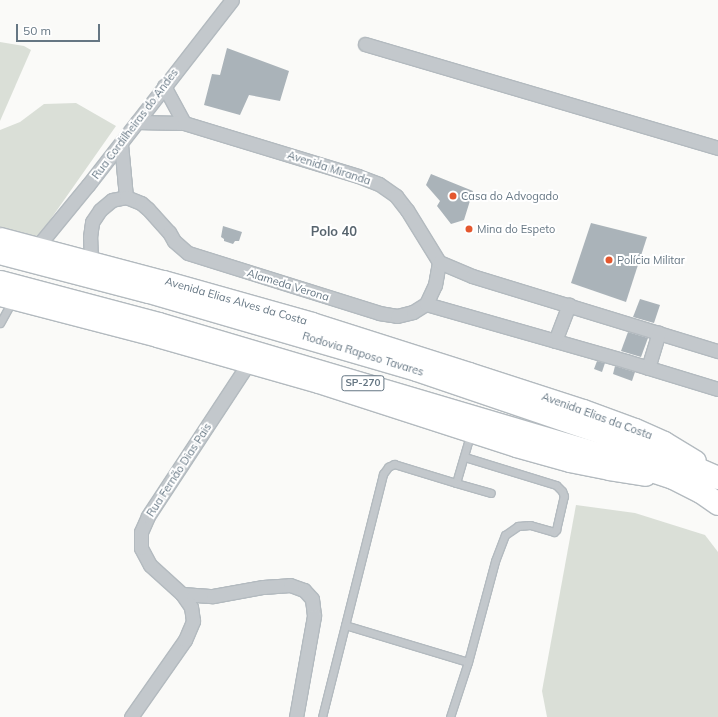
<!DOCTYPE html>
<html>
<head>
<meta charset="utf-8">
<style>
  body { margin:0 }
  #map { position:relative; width:718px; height:717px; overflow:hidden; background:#fafaf8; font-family:Mulish,sans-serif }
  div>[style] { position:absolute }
  .green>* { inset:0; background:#dadfd7 }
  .building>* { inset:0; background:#aab3b9 }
  .roads { filter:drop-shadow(1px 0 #b3babf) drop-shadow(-1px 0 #b3babf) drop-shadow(0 1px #b3babf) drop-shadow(0 -1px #b3babf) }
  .lane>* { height:7px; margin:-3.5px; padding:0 3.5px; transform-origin:3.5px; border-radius:3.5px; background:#c3c8cc }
  .street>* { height:13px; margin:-6.5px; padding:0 6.5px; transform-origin:6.5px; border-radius:6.5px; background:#c3c8cc }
  .secondary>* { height:19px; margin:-9.5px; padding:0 9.5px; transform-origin:9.5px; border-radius:9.5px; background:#fff }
  .highway>* { height:22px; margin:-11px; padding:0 11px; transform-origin:11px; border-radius:11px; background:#fff }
  .dots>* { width:11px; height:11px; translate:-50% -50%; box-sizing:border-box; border:2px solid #fff; border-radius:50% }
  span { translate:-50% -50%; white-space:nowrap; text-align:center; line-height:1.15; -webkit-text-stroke:4px #fff; paint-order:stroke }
  .shield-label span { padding:1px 3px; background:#fff; border:1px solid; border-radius:3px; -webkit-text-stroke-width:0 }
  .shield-label { font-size:10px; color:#657683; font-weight:700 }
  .street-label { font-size:11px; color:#657683 }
  .poi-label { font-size:11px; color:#657683 }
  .left { translate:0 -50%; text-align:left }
  .quarter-label { font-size:13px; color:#57646e; font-weight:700 }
  .scale { position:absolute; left:16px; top:24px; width:84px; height:18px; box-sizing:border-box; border:2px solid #657683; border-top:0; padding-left:5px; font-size:12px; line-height:14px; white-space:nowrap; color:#657683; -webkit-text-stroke:3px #fff; paint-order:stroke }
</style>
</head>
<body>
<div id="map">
  <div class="green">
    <div style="clip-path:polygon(0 42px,24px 46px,31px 50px,0 121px)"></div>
    <div style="clip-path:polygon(76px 103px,116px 126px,36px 240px,0 230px,0 130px,20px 122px,44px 104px)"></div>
    <div style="clip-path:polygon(576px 505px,635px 513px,705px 535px,718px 552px,718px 717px,547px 717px,542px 691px)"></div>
  </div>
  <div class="building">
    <div style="clip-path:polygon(227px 48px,289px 71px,280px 101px,249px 95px,240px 115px,204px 105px,212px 74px,220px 75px)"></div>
    <div style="clip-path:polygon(431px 174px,473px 191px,464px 220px,451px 224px,437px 206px,440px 201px,426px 185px)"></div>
    <div style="clip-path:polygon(591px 223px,647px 237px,626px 302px,571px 283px)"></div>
    <div style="clip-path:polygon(223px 226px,242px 232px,239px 241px,235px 241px,233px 244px,224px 241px,224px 239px,221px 237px)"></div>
    <div style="clip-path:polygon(640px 299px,660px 305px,654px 323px,633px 317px)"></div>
    <div style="clip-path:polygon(628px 332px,648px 338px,641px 357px,621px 351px)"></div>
    <div style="clip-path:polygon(597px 361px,605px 363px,602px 372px,594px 369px)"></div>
    <div style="clip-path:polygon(615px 366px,635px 372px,632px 381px,613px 374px)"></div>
  </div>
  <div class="roads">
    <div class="lane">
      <div style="left:0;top:323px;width:25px;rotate:-61deg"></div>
      <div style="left:471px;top:432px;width:53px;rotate:106.4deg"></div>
      <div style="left:456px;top:483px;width:36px;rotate:16deg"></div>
      <div style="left:345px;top:625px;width:128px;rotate:16.7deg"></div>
      <div style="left:322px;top:717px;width:251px;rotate:-75.9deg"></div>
      <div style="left:383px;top:474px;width:9px;rotate:-54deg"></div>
      <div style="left:388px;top:467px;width:7px;rotate:-27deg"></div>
      <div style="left:394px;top:464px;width:65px;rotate:17deg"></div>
      <div style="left:450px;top:717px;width:58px;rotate:-71.9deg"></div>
      <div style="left:468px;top:662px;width:105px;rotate:-75deg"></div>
      <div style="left:495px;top:561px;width:28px;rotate:-69deg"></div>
      <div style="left:505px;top:535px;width:16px;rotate:-35deg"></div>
      <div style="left:518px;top:526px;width:12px;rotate:-5deg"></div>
      <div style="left:530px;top:525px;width:25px;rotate:16deg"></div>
      <div style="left:554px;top:532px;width:3px;rotate:-45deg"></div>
      <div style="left:556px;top:530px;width:35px;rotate:-77deg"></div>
      <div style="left:564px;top:496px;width:5px;rotate:-112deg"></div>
      <div style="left:562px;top:491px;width:8px;rotate:-135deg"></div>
      <div style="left:556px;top:485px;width:95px;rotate:-162.9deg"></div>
    </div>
    <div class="street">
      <div style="left:365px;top:44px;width:368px;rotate:16.4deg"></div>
      <div style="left:164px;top:86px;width:42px;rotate:61.6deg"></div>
      <div style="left:137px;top:122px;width:47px;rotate:1.2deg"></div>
      <div style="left:184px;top:123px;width:182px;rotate:16.9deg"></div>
      <div style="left:358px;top:176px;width:22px;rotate:21deg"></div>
      <div style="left:379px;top:184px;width:21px;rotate:35deg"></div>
      <div style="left:396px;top:196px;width:18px;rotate:52deg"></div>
      <div style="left:407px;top:210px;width:61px;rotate:58.4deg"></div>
      <div style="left:121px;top:144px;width:53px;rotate:84.6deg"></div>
      <div style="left:37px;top:247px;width:80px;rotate:-50.6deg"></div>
      <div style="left:88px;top:185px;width:234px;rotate:-52.1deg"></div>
      <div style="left:91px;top:262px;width:25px;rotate:-92deg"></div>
      <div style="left:90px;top:237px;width:15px;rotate:-82deg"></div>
      <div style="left:92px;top:222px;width:14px;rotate:-56deg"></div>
      <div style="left:100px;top:210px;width:16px;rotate:-40deg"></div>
      <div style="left:112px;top:200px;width:14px;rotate:-12deg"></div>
      <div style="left:126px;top:197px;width:16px;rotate:22deg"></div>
      <div style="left:141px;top:203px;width:9px;rotate:41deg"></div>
      <div style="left:148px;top:209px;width:31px;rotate:48deg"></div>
      <div style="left:169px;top:232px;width:10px;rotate:61deg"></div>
      <div style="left:174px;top:241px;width:18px;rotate:41deg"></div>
      <div style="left:188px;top:253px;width:200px;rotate:17.4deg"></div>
      <div style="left:379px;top:313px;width:18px;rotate:9deg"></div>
      <div style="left:397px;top:316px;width:16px;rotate:-14deg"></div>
      <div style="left:413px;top:312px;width:15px;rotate:-32deg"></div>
      <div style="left:426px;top:304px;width:21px;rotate:-65deg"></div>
      <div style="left:435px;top:285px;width:23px;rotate:-80deg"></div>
      <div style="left:439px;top:262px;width:36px;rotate:23deg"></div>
      <div style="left:472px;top:276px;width:257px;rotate:17deg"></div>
      <div style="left:426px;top:304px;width:208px;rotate:15.9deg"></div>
      <div style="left:626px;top:361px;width:96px;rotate:16.9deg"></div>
      <div style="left:555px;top:341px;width:39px;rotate:-69deg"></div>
      <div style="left:648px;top:368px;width:37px;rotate:-73deg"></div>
      <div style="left:182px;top:594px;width:31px;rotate:4deg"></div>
      <div style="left:213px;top:596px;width:51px;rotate:-10.2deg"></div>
      <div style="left:263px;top:587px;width:27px;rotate:-4deg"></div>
      <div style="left:290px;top:585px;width:15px;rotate:20deg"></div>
      <div style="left:304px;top:590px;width:12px;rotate:48deg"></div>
      <div style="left:312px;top:599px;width:17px;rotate:83deg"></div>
      <div style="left:314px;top:616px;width:103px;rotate:100.1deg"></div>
      <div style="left:131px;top:717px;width:94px;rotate:-55deg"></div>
      <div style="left:185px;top:640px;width:21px;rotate:-67deg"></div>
      <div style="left:193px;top:621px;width:14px;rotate:-98deg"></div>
      <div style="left:191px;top:607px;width:16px;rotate:-125deg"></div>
      <div style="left:182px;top:594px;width:43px;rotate:-137.8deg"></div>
      <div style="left:150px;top:565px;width:19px;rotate:-118deg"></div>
      <div style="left:141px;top:548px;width:16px;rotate:-90deg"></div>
      <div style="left:141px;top:532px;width:17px;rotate:-66deg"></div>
      <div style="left:148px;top:516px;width:182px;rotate:-56.7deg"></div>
    </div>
    <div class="secondary">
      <div style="left:0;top:237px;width:169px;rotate:14.8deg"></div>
      <div style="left:163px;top:280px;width:155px;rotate:15.7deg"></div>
      <div style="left:312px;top:322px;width:165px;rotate:17.7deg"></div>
      <div style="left:469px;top:372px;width:120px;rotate:18deg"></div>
      <div style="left:583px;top:409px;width:55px;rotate:20.1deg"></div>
      <div style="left:635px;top:428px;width:32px;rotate:24deg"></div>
      <div style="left:664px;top:441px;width:37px;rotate:31deg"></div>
      <div style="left:0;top:296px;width:162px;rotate:14.6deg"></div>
      <div style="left:157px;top:337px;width:167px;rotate:15.9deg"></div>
      <div style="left:318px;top:383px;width:208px;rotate:17.9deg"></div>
      <div style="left:516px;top:447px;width:55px;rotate:15.8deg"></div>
      <div style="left:569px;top:462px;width:41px;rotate:11.3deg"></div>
      <div style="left:609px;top:470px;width:37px;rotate:9deg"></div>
    </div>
    <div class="highway">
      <div style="left:0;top:253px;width:154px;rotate:14.7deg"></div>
      <div style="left:149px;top:292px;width:279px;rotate:16.2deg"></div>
      <div style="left:417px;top:370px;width:258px;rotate:18.8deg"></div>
      <div style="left:661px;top:453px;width:62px;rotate:23.7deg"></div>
      <div style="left:0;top:282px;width:164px;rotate:14.8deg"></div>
      <div style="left:159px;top:324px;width:489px;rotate:16.5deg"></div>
      <div style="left:628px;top:463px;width:47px;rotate:18.4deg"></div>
      <div style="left:673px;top:478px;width:31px;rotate:27deg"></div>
      <div style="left:701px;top:492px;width:21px;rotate:35deg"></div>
    </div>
  </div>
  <div class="dots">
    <div style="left:453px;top:196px;background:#e4572e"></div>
    <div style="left:469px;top:229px;background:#e4572e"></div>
    <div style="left:609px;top:260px;background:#e4572e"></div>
  </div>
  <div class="shield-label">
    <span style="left:363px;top:383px">SP-270</span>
  </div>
  <div class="street-label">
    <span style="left:135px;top:124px;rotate:-53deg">Rua Cordilheiras do Andes</span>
    <span style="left:329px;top:168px;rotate:18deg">Avenida Miranda</span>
    <span style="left:288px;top:285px;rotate:17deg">Alameda Verona</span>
    <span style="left:236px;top:301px;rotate:16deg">Avenida Elias Alves da Costa</span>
    <span style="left:363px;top:354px;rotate:17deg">Rodovia Raposo Tavares</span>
    <span style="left:597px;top:416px;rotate:20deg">Avenida Elias da Costa</span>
    <span style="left:179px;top:470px;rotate:-57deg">Rua Fernão Dias Pais</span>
  </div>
  <div class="poi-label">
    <span class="left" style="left:461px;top:196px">Casa do Advogado</span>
    <span class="left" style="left:477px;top:229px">Mina do Espeto</span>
    <span class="left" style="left:617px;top:260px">Polícia Militar</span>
  </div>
  <div class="quarter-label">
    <span style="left:334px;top:231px">Polo 40</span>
  </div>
  <div class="scale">50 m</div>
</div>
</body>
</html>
